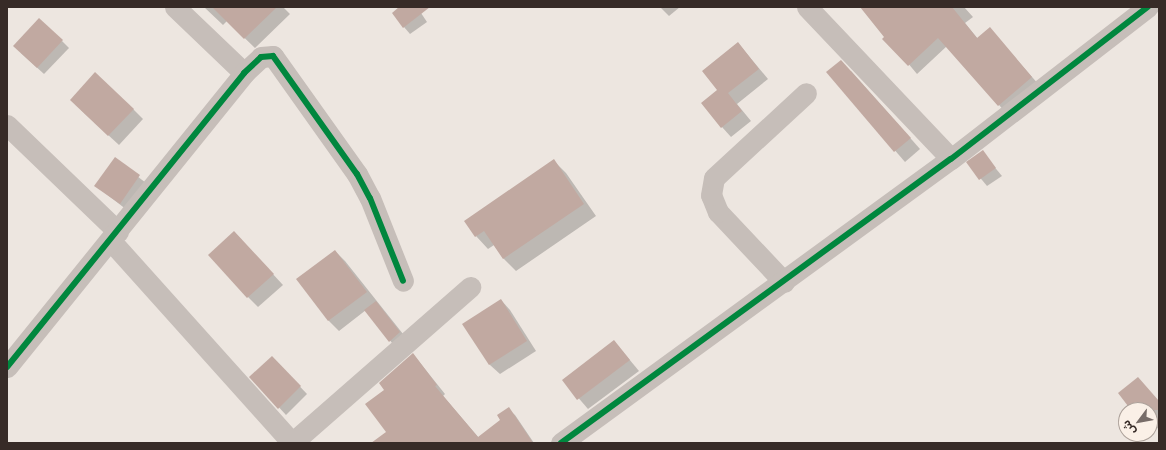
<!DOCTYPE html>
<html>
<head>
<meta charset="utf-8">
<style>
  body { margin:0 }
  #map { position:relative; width:1166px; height:450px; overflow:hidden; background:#ede6e0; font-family:"Public Sans","Noto Sans Arabic",sans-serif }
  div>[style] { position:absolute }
  .shadow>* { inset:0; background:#0003 }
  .building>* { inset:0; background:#c1a9a1 }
  .minor>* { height:21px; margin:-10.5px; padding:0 10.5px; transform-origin:10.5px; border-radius:10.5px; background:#c6beb9 }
  .cycleway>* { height:6px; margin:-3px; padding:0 3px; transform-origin:3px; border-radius:3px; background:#00873e }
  span { translate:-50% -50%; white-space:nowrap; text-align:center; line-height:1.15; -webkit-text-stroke:3.5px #faf0e7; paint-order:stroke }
  .frame { position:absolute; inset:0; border:8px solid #372b27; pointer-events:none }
  .north { position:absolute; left:1118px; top:402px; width:40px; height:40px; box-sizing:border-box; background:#faf0e7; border:1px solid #aca19a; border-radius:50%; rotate:238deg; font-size:11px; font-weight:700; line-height:16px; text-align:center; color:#372b27 }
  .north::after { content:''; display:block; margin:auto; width:14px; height:18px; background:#776c68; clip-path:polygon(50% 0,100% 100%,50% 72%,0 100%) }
</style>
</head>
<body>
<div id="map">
  <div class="shadow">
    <div style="clip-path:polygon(204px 7px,283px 7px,290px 14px,255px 48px,227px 21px,223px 25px)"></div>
    <div style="clip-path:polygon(401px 7px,417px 7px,427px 22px,410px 34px,404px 27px)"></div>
    <div style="clip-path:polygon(660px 7px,680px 7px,669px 16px)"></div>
    <div style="clip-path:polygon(861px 7px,964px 7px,973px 17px,965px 23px,978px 39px,990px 29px,1040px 86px,1007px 114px,947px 46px,917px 74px)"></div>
    <div style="clip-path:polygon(62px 41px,69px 48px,44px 74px,21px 53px)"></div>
    <div style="clip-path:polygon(738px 43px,768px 79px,737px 104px,751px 121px,731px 137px,722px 127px,719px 90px)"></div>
    <div style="clip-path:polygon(851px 71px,920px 149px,905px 162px,828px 73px)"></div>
    <div style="clip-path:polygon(133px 109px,143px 119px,119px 145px,81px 110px)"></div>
    <div style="clip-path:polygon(982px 152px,1002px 176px,987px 186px,968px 163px)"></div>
    <div style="clip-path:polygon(115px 159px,146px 183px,127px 210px,96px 186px)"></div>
    <div style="clip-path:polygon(554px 161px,566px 173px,596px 216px,516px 271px,504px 259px,494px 245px,488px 249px,476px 236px)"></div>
    <div style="clip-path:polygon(234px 232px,283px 285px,258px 307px,248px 297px)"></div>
    <div style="clip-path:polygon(335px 251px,345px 261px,407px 339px,396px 348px,366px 310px,339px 331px,329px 321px,298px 279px)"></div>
    <div style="clip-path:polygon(501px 300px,510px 310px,536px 351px,500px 374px,490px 365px,464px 324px)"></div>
    <div style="clip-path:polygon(614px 341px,639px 371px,588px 409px,563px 380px)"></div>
    <div style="clip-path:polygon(413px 354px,445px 394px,443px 396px,479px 438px,501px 421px,508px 409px,515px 415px,534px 443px,373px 443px,387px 433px,386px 390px)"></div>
    <div style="clip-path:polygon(272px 357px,307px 394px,286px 415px,251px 377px)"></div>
    <div style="clip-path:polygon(1138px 378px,1159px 402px,1159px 427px,1152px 433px,1150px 432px,1150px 410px,1133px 410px)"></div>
  </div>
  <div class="building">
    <div style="clip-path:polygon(212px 7px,277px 7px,244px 39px)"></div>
    <div style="clip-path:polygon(399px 7px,430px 7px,403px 28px,392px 13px)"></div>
    <div style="clip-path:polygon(860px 7px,952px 7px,977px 38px,990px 27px,1032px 77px,998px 106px,938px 38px,908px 66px,882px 39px,884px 37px)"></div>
    <div style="clip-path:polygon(39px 18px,63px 40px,37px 68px,13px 46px)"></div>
    <div style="clip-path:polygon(738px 42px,759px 69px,728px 93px,742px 111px,721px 128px,701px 103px,717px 90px,702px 71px)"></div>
    <div style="clip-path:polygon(841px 60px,911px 138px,894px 152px,826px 72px)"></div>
    <div style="clip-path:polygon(95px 72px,134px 109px,108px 136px,70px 100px)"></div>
    <div style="clip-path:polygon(983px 150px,996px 168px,979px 180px,966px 162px)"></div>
    <div style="clip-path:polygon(115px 157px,140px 175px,120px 204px,94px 186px)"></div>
    <div style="clip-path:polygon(554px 159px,584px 204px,503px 259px,484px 231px,475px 237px,464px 221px)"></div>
    <div style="clip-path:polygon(234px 231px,274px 274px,247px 298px,208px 255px)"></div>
    <div style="clip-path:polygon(335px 250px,367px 292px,328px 321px,296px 279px)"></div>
    <div style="clip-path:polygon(501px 299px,527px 341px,489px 365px,462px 324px)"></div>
    <div style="clip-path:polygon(376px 301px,400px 332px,389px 342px,364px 310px)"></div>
    <div style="clip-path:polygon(614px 340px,630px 360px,577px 400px,562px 380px)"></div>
    <div style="clip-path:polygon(413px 353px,437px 385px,435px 386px,478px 437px,500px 420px,497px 415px,509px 407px,533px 443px,371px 443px,386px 432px,365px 404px,384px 390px,379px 383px)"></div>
    <div style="clip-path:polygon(272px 356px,301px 386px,278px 409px,249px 377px)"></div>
    <div style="clip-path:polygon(1138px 377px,1159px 401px,1159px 410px,1131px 410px,1118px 393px)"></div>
  </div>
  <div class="minor">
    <div style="left:175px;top:7px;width:95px;rotate:43.7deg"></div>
    <div style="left:807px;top:7px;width:209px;rotate:46.5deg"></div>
    <div style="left:7px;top:125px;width:154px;rotate:43.9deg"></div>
    <div style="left:111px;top:241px;width:271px;rotate:48.1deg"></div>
    <div style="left:784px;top:282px;width:96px;rotate:-133.3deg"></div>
    <div style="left:718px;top:212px;width:18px;rotate:-112deg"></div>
    <div style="left:711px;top:195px;width:17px;rotate:-80deg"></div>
    <div style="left:714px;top:178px;width:125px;rotate:-42.7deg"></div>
    <div style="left:7px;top:367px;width:378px;rotate:-51.1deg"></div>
    <div style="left:244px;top:73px;width:23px;rotate:-43deg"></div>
    <div style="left:261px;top:57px;width:12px;rotate:-5deg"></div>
    <div style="left:273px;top:56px;width:145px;rotate:54.6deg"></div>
    <div style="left:357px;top:174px;width:27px;rotate:62deg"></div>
    <div style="left:370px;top:198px;width:89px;rotate:68.3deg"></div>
    <div style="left:292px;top:443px;width:237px;rotate:-41.2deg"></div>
    <div style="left:561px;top:443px;width:482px;rotate:-36.1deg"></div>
    <div style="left:951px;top:159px;width:249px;rotate:-37.7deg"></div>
  </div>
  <div class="cycleway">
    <div style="left:7px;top:367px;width:378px;rotate:-51.1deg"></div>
    <div style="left:244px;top:73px;width:23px;rotate:-43deg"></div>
    <div style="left:261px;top:57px;width:12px;rotate:-5deg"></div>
    <div style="left:273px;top:56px;width:145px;rotate:54.6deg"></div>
    <div style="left:357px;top:174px;width:27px;rotate:62deg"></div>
    <div style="left:370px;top:198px;width:89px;rotate:68.3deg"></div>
    <div style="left:561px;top:443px;width:482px;rotate:-36.1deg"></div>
    <div style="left:951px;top:159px;width:249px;rotate:-37.7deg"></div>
  </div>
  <div class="frame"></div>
  <div class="north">ش</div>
</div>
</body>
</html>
